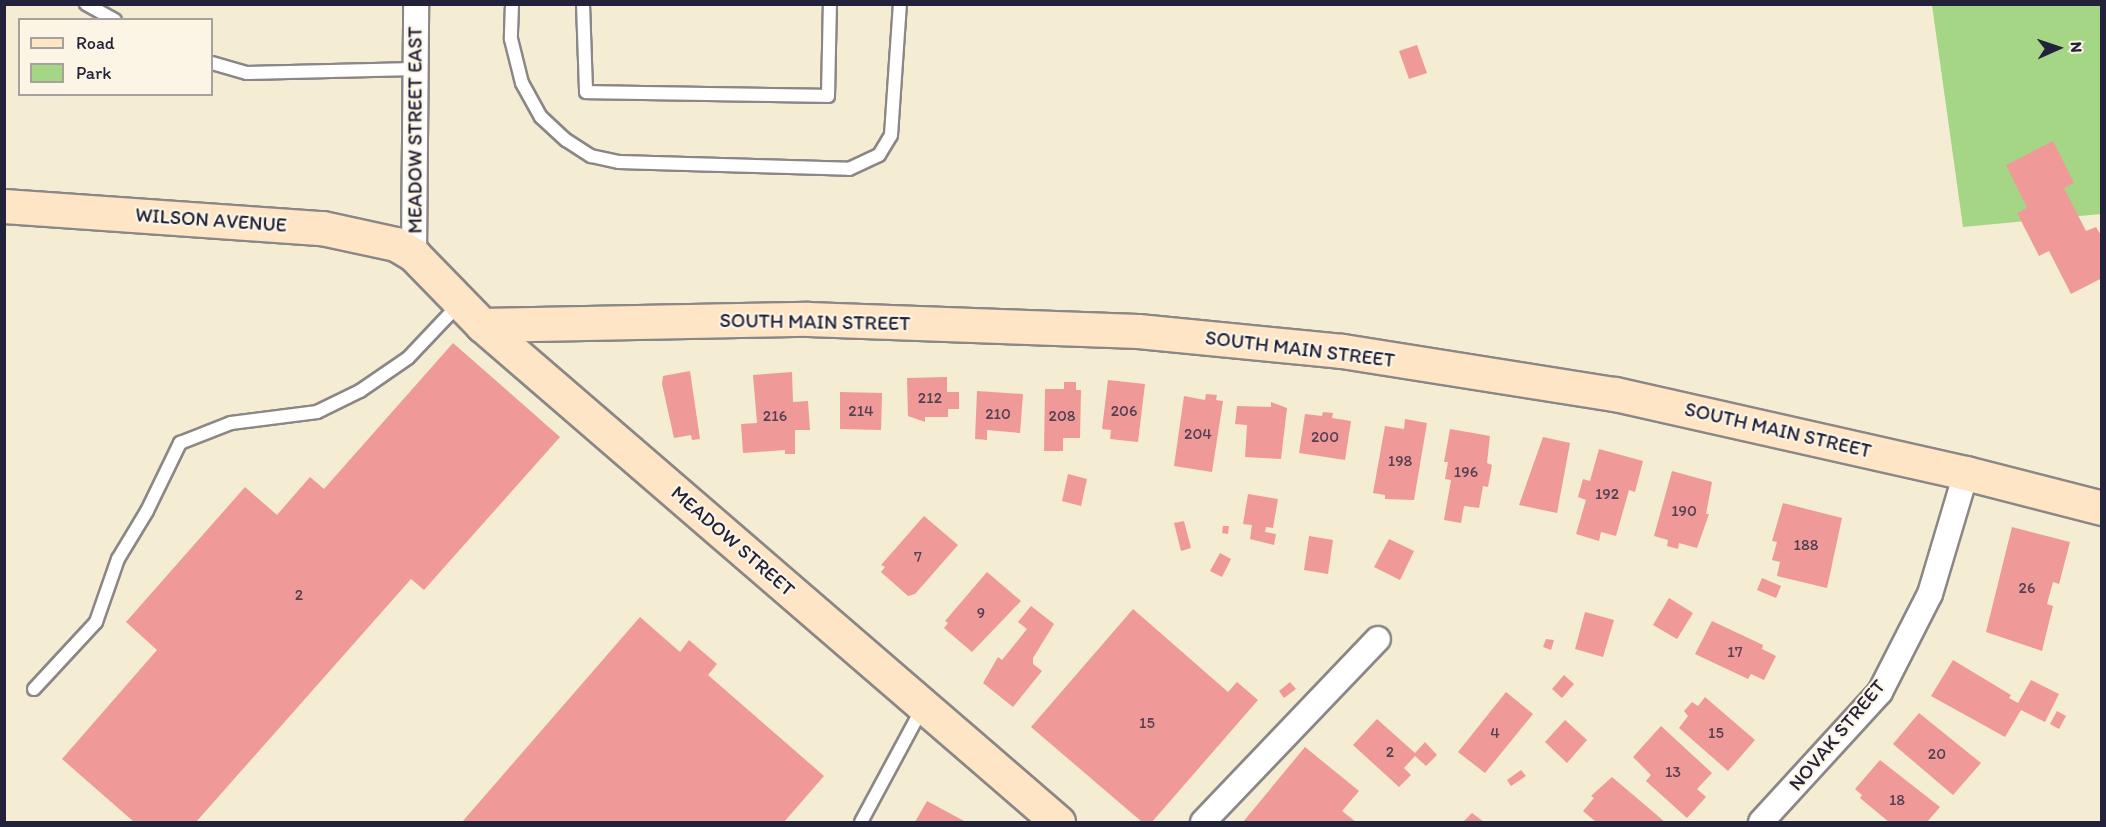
<!DOCTYPE html>
<html>
<head>
<meta charset="utf-8">
<style>
  body { margin:0 }
  #map { position:relative; width:2106px; height:827px; overflow:hidden; background:#f4ecd3; font-family:Itim,sans-serif }
  div>[style] { position:absolute }
  .green>* { inset:0; background:#a4d685 }
  .building>* { inset:0; background:#ef9a98 }
  .roads { filter:drop-shadow(2px 0 #8b8787) drop-shadow(-2px 0 #8b8787) drop-shadow(0 2px #8b8787) drop-shadow(0 -2px #8b8787) }
  .service>* { height:12px; margin:-6px; padding:0 6px; transform-origin:6px; border-radius:6px; background:#fff }
  .minor>* { height:24px; margin:-12px; padding:0 12px; transform-origin:12px; border-radius:12px; background:#fff }
  .secondary>* { height:33px; margin:-16.5px; padding:0 16.5px; transform-origin:16.5px; border-radius:16.5px; background:#fee5c5 }
  span { translate:-50% -50%; white-space:nowrap; text-align:center; line-height:1.15; -webkit-text-stroke:4.5px #fcf5e5; paint-order:stroke }
  .number-label { font-size:16px; color:#554052 }
  .number-label span { -webkit-text-stroke-width:0 }
  .street-label { font-size:20px; color:#22223b }
  .frame { position:absolute; inset:0; border:6px solid #22223b; pointer-events:none }
  .legend { position:absolute; left:18px; top:18px; width:195px; height:78px; box-sizing:border-box; background:#fcf5e5; border:2px solid #a5a1a1; margin:0; padding:8px 10px; list-style:none; font-size:18px; color:#22223b }
  .legend li { display:flex; align-items:center; gap:12px; height:30px }
  .legend b { width:30px; border:2px solid #a5a1a1 }
  .north { position:absolute; left:2028px; top:18px; width:60px; height:60px; -webkit-text-stroke:4px #fcf5e5; paint-order:stroke; rotate:87deg; font-size:16px; font-weight:700; line-height:24px; text-align:center; color:#22223b }
  .north::after { content:''; display:block; margin:auto; width:21px; height:27px; background:#22223b; clip-path:polygon(50% 0,100% 100%,50% 72%,0 100%) }
</style>
</head>
<body>
<div id="map">
  <div class="green">
    <div style="clip-path:polygon(1932px 5px,2101px 5px,2101px 214px,1963px 227px)"></div>
  </div>
  <div class="building">
    <div style="clip-path:polygon(1417px 45px,1427px 73px,1409px 79px,1399px 51px)"></div>
    <div style="clip-path:polygon(2053px 141px,2074px 183px,2064px 188px,2086px 231px,2096px 227px,2102px 237px,2102px 278px,2071px 294px,2049px 251px,2039px 256px,2017px 213px,2027px 208px,2006px 165px)"></div>
    <div style="clip-path:polygon(453px 343px,560px 437px,424px 590px,411px 579px,196px 822px,134px 822px,62px 759px,157px 650px,126px 622px,245px 487px,277px 515px,310px 477px,324px 489px)"></div>
    <div style="clip-path:polygon(690px 371px,700px 439px,692px 440px,691px 435px,674px 438px,662px 384px,663px 376px)"></div>
    <div style="clip-path:polygon(792px 372px,793px 402px,808px 401px,810px 430px,795px 430px,795px 454px,785px 454px,785px 450px,743px 453px,741px 424px,757px 423px,753px 375px)"></div>
    <div style="clip-path:polygon(947px 377px,947px 392px,959px 392px,959px 409px,948px 409px,948px 417px,925px 417px,925px 422px,908px 416px,907px 378px)"></div>
    <div style="clip-path:polygon(1108px 380px,1145px 384px,1138px 442px,1110px 439px,1111px 430px,1102px 429px)"></div>
    <div style="clip-path:polygon(1064px 382px,1076px 382px,1076px 390px,1081px 390px,1080px 438px,1063px 438px,1063px 451px,1044px 451px,1045px 389px,1064px 389px)"></div>
    <div style="clip-path:polygon(977px 391px,1023px 394px,1020px 433px,987px 430px,987px 440px,975px 439px)"></div>
    <div style="clip-path:polygon(840px 392px,882px 393px,881px 430px,840px 429px)"></div>
    <div style="clip-path:polygon(1206px 394px,1217px 395px,1216px 400px,1223px 401px,1212px 472px,1174px 466px,1184px 396px,1205px 400px)"></div>
    <div style="clip-path:polygon(1271px 402px,1287px 408px,1281px 459px,1245px 457px,1247px 425px,1235px 424px,1237px 406px,1271px 407px)"></div>
    <div style="clip-path:polygon(1323px 412px,1333px 413px,1332px 418px,1351px 421px,1345px 460px,1299px 453px,1305px 414px,1322px 416px)"></div>
    <div style="clip-path:polygon(1405px 419px,1427px 423px,1414px 500px,1385px 499px,1385px 495px,1373px 493px,1385px 426px,1404px 429px)"></div>
    <div style="clip-path:polygon(1450px 429px,1490px 436px,1487px 463px,1492px 465px,1488px 487px,1483px 486px,1479px 508px,1464px 506px,1461px 523px,1444px 520px,1451px 480px,1445px 479px,1448px 462px,1444px 462px)"></div>
    <div style="clip-path:polygon(1543px 437px,1570px 443px,1557px 513px,1519px 505px)"></div>
    <div style="clip-path:polygon(1599px 449px,1643px 461px,1635px 492px,1629px 490px,1616px 536px,1601px 532px,1599px 541px,1576px 534px,1586px 500px,1578px 497px,1583px 479px,1590px 481px)"></div>
    <div style="clip-path:polygon(1672px 471px,1712px 482px,1706px 514px,1709px 514px,1697px 548px,1679px 543px,1678px 549px,1667px 546px,1668px 540px,1654px 536px)"></div>
    <div style="clip-path:polygon(1068px 474px,1087px 479px,1081px 506px,1062px 501px)"></div>
    <div style="clip-path:polygon(1248px 494px,1278px 499px,1273px 528px,1266px 527px,1265px 532px,1276px 534px,1274px 545px,1250px 539px,1252px 525px,1243px 524px)"></div>
    <div style="clip-path:polygon(1783px 503px,1842px 518px,1827px 588px,1777px 576px,1780px 562px,1772px 560px,1777px 542px,1772px 541px)"></div>
    <div style="clip-path:polygon(924px 516px,958px 545px,915px 594px,908px 596px,881px 572px,885px 567px,881px 565px)"></div>
    <div style="clip-path:polygon(1184px 521px,1191px 548px,1181px 551px,1174px 523px)"></div>
    <div style="clip-path:polygon(1223px 526px,1229px 526px,1228px 534px,1222px 533px)"></div>
    <div style="clip-path:polygon(2012px 527px,2070px 542px,2059px 584px,2053px 582px,2047px 604px,2053px 606px,2042px 651px,1986px 632px)"></div>
    <div style="clip-path:polygon(1309px 536px,1333px 540px,1328px 574px,1304px 570px)"></div>
    <div style="clip-path:polygon(1389px 539px,1414px 551px,1400px 580px,1374px 567px)"></div>
    <div style="clip-path:polygon(1220px 553px,1231px 559px,1222px 577px,1210px 571px)"></div>
    <div style="clip-path:polygon(987px 572px,1021px 601px,972px 652px,944px 628px,948px 623px,945px 621px)"></div>
    <div style="clip-path:polygon(1762px 578px,1781px 586px,1776px 598px,1757px 590px)"></div>
    <div style="clip-path:polygon(1669px 598px,1693px 613px,1677px 639px,1653px 625px)"></div>
    <div style="clip-path:polygon(1031px 606px,1054px 624px,1033px 658px,1033px 664px,1042px 671px,1013px 707px,983px 683px,998px 657px,1002px 660px,1027px 629px,1018px 622px)"></div>
    <div style="clip-path:polygon(1133px 609px,1228px 692px,1237px 682px,1258px 700px,1152px 822px,1142px 822px,1031px 727px)"></div>
    <div style="clip-path:polygon(1585px 612px,1614px 620px,1603px 657px,1575px 649px)"></div>
    <div style="clip-path:polygon(640px 617px,680px 652px,689px 640px,717px 664px,708px 675px,824px 776px,784px 822px,462px 822px)"></div>
    <div style="clip-path:polygon(1712px 621px,1763px 645px,1762px 649px,1776px 656px,1764px 680px,1751px 674px,1748px 679px,1695px 654px)"></div>
    <div style="clip-path:polygon(1546px 639px,1554px 640px,1551px 650px,1543px 647px)"></div>
    <div style="clip-path:polygon(1953px 660px,2011px 695px,2009px 698px,2018px 703px,2031px 680px,2059px 694px,2045px 722px,2021px 710px,2005px 737px,1931px 696px)"></div>
    <div style="clip-path:polygon(1564px 675px,1574px 684px,1562px 698px,1552px 689px)"></div>
    <div style="clip-path:polygon(1290px 682px,1296px 689px,1284px 698px,1279px 691px)"></div>
    <div style="clip-path:polygon(1506px 692px,1533px 714px,1485px 773px,1458px 752px)"></div>
    <div style="clip-path:polygon(1705px 697px,1755px 740px,1728px 771px,1679px 728px,1688px 716px,1684px 711px,1692px 702px,1698px 706px)"></div>
    <div style="clip-path:polygon(2057px 711px,2066px 716px,2059px 729px,2050px 724px)"></div>
    <div style="clip-path:polygon(1919px 713px,1981px 763px,1953px 795px,1893px 744px)"></div>
    <div style="clip-path:polygon(1377px 719px,1415px 753px,1425px 742px,1437px 755px,1426px 766px,1415px 756px,1404px 768px,1411px 775px,1399px 787px,1353px 745px)"></div>
    <div style="clip-path:polygon(1565px 720px,1587px 740px,1567px 763px,1545px 742px)"></div>
    <div style="clip-path:polygon(1661px 726px,1712px 773px,1697px 789px,1706px 797px,1687px 818px,1646px 781px,1651px 775px,1633px 757px)"></div>
    <div style="clip-path:polygon(1305px 747px,1359px 791px,1342px 811px,1356px 822px,1243px 822px)"></div>
    <div style="clip-path:polygon(1880px 760px,1940px 807px,1927px 822px,1889px 822px,1860px 798px,1862px 795px,1855px 789px)"></div>
    <div style="clip-path:polygon(1521px 770px,1526px 776px,1511px 786px,1507px 780px)"></div>
    <div style="clip-path:polygon(1612px 777px,1665px 822px,1596px 822px,1583px 811px,1594px 798px,1591px 796px)"></div>
    <div style="clip-path:polygon(927px 801px,964px 821px,963px 822px,915px 822px)"></div>
    <div style="clip-path:polygon(1472px 813px,1484px 822px,1463px 822px)"></div>
  </div>
  <div class="roads">
    <div class="service">
      <div style="left:86px;top:4px;width:33px;rotate:29deg"></div>
      <div style="left:512px;top:4px;width:35px;rotate:92deg"></div>
      <div style="left:511px;top:39px;width:45px;rotate:76deg"></div>
      <div style="left:522px;top:83px;width:39px;rotate:61deg"></div>
      <div style="left:541px;top:117px;width:34px;rotate:43deg"></div>
      <div style="left:566px;top:140px;width:30px;rotate:33deg"></div>
      <div style="left:591px;top:156px;width:29px;rotate:12deg"></div>
      <div style="left:619px;top:162px;width:230px;rotate:1.7deg"></div>
      <div style="left:849px;top:169px;width:33px;rotate:-25deg"></div>
      <div style="left:879px;top:155px;width:23px;rotate:-59deg"></div>
      <div style="left:891px;top:135px;width:131px;rotate:-86.1deg"></div>
      <div style="left:583px;top:4px;width:88px;rotate:88deg"></div>
      <div style="left:586px;top:92px;width:242px;rotate:0.9deg"></div>
      <div style="left:828px;top:96px;width:92px;rotate:-88.8deg"></div>
      <div style="left:212px;top:63px;width:36px;rotate:16deg"></div>
      <div style="left:247px;top:73px;width:168px;rotate:-1.4deg"></div>
      <div style="left:34px;top:689px;width:91px;rotate:-47.2deg"></div>
      <div style="left:96px;top:622px;width:67px;rotate:-70.8deg"></div>
      <div style="left:118px;top:559px;width:56px;rotate:-58.9deg"></div>
      <div style="left:147px;top:511px;width:76px;rotate:-64.1deg"></div>
      <div style="left:180px;top:443px;width:55px;rotate:-21.4deg"></div>
      <div style="left:231px;top:423px;width:87px;rotate:-7.3deg"></div>
      <div style="left:317px;top:412px;width:48px;rotate:-26deg"></div>
      <div style="left:360px;top:391px;width:58px;rotate:-34.5deg"></div>
      <div style="left:408px;top:358px;width:76px;rotate:-46.6deg"></div>
      <div style="left:861px;top:822px;width:131px;rotate:-61.7deg"></div>
    </div>
    <div class="minor">
      <div style="left:414px;top:255px;width:251px;rotate:-89.5deg"></div>
      <div style="left:1203px;top:822px;width:253px;rotate:-46.3deg"></div>
      <div style="left:1761px;top:822px;width:176px;rotate:-47.5deg"></div>
      <div style="left:1880px;top:692px;width:110px;rotate:-63deg"></div>
      <div style="left:1930px;top:594px;width:126px;rotate:-73.4deg"></div>
    </div>
    <div class="secondary">
      <div style="left:4px;top:206px;width:319px;rotate:4deg"></div>
      <div style="left:322px;top:228px;width:76px;rotate:12.2deg"></div>
      <div style="left:396px;top:244px;width:21px;rotate:31deg"></div>
      <div style="left:414px;top:255px;width:98px;rotate:45.8deg"></div>
      <div style="left:482px;top:325px;width:761px;rotate:40.79deg"></div>
      <div style="left:482px;top:325px;width:326px;rotate:-1.1deg"></div>
      <div style="left:808px;top:319px;width:330px;rotate:2.1deg"></div>
      <div style="left:1138px;top:331px;width:205px;rotate:5.6deg"></div>
      <div style="left:1342px;top:351px;width:276px;rotate:9deg"></div>
      <div style="left:1615px;top:394px;width:360px;rotate:12.7deg"></div>
      <div style="left:1966px;top:473px;width:140px;rotate:14.4deg"></div>
    </div>
  </div>
  <div class="number-label">
    <span style="left:930px;top:398px">212</span>
    <span style="left:861px;top:411px">214</span>
    <span style="left:1124px;top:411px">206</span>
    <span style="left:998px;top:414px">210</span>
    <span style="left:775px;top:416px">216</span>
    <span style="left:1062px;top:416px">208</span>
    <span style="left:1198px;top:434px">204</span>
    <span style="left:1325px;top:437px">200</span>
    <span style="left:1400px;top:461px">198</span>
    <span style="left:1466px;top:472px">196</span>
    <span style="left:1607px;top:494px">192</span>
    <span style="left:1684px;top:511px">190</span>
    <span style="left:1806px;top:545px">188</span>
    <span style="left:918px;top:557px">7</span>
    <span style="left:2027px;top:588px">26</span>
    <span style="left:299px;top:595px">2</span>
    <span style="left:981px;top:613px">9</span>
    <span style="left:1735px;top:652px">17</span>
    <span style="left:1147px;top:723px">15</span>
    <span style="left:1495px;top:733px">4</span>
    <span style="left:1716px;top:733px">15</span>
    <span style="left:1390px;top:752px">2</span>
    <span style="left:1937px;top:754px">20</span>
    <span style="left:1673px;top:772px">13</span>
    <span style="left:1897px;top:800px">18</span>
  </div>
  <div class="street-label">
    <span style="left:415px;top:130px;rotate:-90deg">MEADOW STREET EAST</span>
    <span style="left:211px;top:220px;rotate:4deg">WILSON AVENUE</span>
    <span style="left:815px;top:322px;rotate:1deg">SOUTH MAIN STREET</span>
    <span style="left:1300px;top:349px;rotate:7deg">SOUTH MAIN STREET</span>
    <span style="left:1778px;top:430px;rotate:13deg">SOUTH MAIN STREET</span>
    <span style="left:733px;top:541px;rotate:41deg">MEADOW STREET</span>
    <span style="left:1837px;top:735px;rotate:-50deg">NOVAK STREET</span>
  </div>
  <div class="frame"></div>
  <ul class="legend">
  <li><b style="height:8px;background:#fee5c5"></b>Road</li>
  <li><b style="height:16px;background:#a4d685"></b>Park</li>
  </ul>
  <div class="north">N</div>
</div>
</body>
</html>
